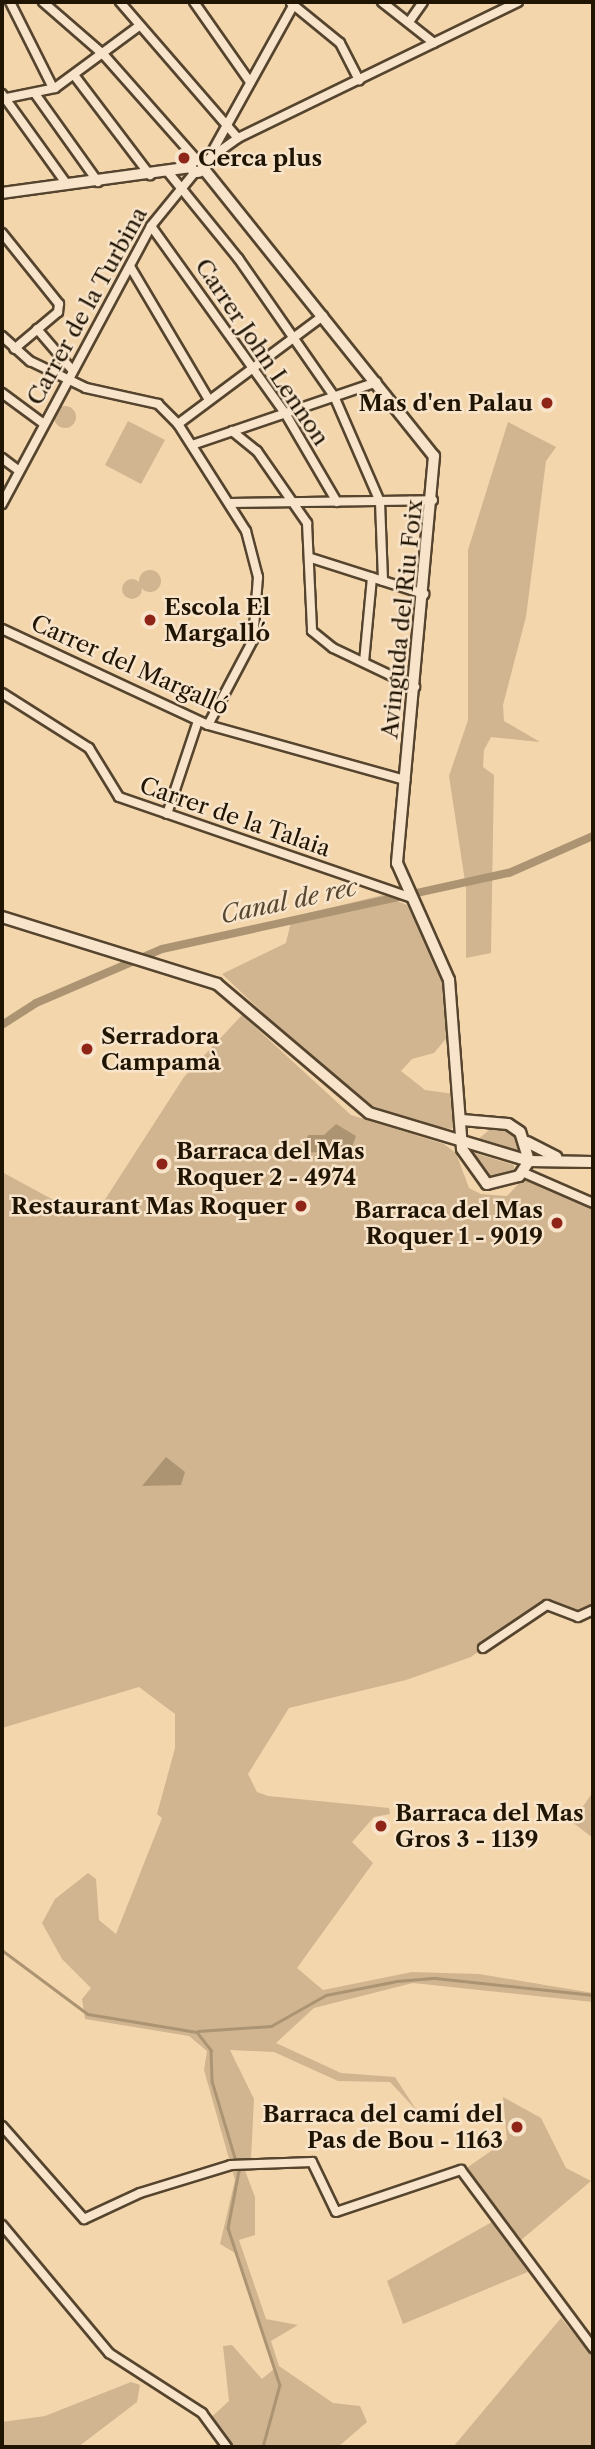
<!DOCTYPE html>
<html>
<head>
<meta charset="utf-8">
<style>
  body { margin:0 }
  #map { position:relative; width:595px; height:2449px; overflow:hidden; background:#f4d6ad; font-family:"Libre Caslon Text",serif }
  div>[style] { position:absolute }
  .green>* { inset:0; background:#d0b590 }
  .round { border-radius:50% }
  .water>* { inset:0; background:#ac9473 }
  .stream>* { height:2.5px; margin:-1.25px; padding:0 1.25px; transform-origin:1.25px; border-radius:1.25px; background:#ac9473 }
  .canal>* { height:8px; margin:-4px; padding:0 4px; transform-origin:4px; border-radius:4px; background:#ac9473 }
  .roads { filter:drop-shadow(2px 0 #55442e) drop-shadow(-2px 0 #55442e) drop-shadow(0 2px #55442e) drop-shadow(0 -2px #55442e) }
  .minor>* { height:8px; margin:-4px; padding:0 4px; transform-origin:4px; border-radius:4px; background:#f8e4ca }
  .tertiary>* { height:10px; margin:-5px; padding:0 5px; transform-origin:5px; border-radius:5px; background:#f8e4ca }
  .tertiary>.ring { margin:-5px; padding:0; box-sizing:content-box; background:none; border:10px solid #f8e4ca; border-radius:50% }
  .dots>* { width:19px; height:19px; translate:-50% -50%; box-sizing:border-box; border:4px solid #f8e4ca; border-radius:50% }
  span { translate:-50% -50%; white-space:nowrap; text-align:center; line-height:1.15; -webkit-text-stroke:5px #f8e4ca; paint-order:stroke }
  .poi-label { font-size:23px; color:#201403; font-weight:700 }
  .left { translate:0 -50%; text-align:left }
  .right { translate:-100% -50%; text-align:right }
  .street-label { font-size:23px; color:#201403 }
  .water-label { font-size:24px; color:#584730; font-style:italic }
  .frame { position:absolute; inset:0; border:4px solid #201403; pointer-events:none }
</style>
</head>
<body>
<div id="map">
  <div class="green">
    <div class="round" style="left:54px;top:406px;width:22px;height:22px"></div>
    <div style="clip-path:polygon(128px 421px,165px 440px,141px 484px,105px 465px)"></div>
    <div style="clip-path:polygon(508px 422px,556px 447px,546px 461px,526px 617px,503px 705px,504px 721px,540px 742px,491px 737px,484px 750px,483px 767px,494px 775px,491px 953px,466px 958px,466px 888px,449px 776px,468px 720px,468px 550px)"></div>
    <div class="round" style="left:139px;top:570px;width:22px;height:22px"></div>
    <div class="round" style="left:122px;top:579px;width:20px;height:20px"></div>
    <div style="clip-path:polygon(383px 895px,407px 905px,443px 976px,449px 1035px,434px 1053px,412px 1059px,401px 1071px,425px 1090px,454px 1094px,459px 1123px,451px 1129px,407px 1121px,351px 1096px,222px 974px,286px 943px,292px 917px)"></div>
    <div style="clip-path:polygon(242px 1015px,351px 1115px,444px 1144px,456px 1153px,469px 1188px,481px 1194px,507px 1196px,524px 1178px,593px 1210px,593px 1605px,579px 1614px,549px 1600px,471px 1657px,406px 1680px,289px 1708px,248px 1774px,257px 1792px,268px 1796px,389px 1808px,390px 1814px,374px 1817px,352px 1842px,373px 1863px,297px 1968px,323px 1990px,412px 1972px,479px 1974px,593px 1993px,593px 2002px,413px 1983px,314px 2008px,276px 2043px,341px 2073px,395px 2077px,417px 2111px,390px 2082px,338px 2081px,274px 2052px,230px 2050px,254px 2099px,251px 2159px,244px 2168px,255px 2197px,255px 2235px,239px 2240px,266px 2319px,298px 2325px,271px 2341px,279px 2366px,333px 2403px,360px 2406px,367px 2422px,338px 2447px,220px 2447px,206px 2422px,229px 2401px,223px 2346px,232px 2345px,262px 2379px,274px 2369px,235px 2253px,220px 2244px,235px 2180px,204px 2070px,207px 2051px,189px 2036px,85px 2019px,82px 1999px,91px 1988px,62px 1959px,42px 1923px,55px 1899px,88px 1873px,96px 1879px,99px 1920px,116px 1934px,162px 1818px,157px 1814px,175px 1748px,175px 1714px,139px 1687px,2px 1728px,2px 1172px,83px 1216px,95px 1215px,184px 1077px)"></div>
    <div style="clip-path:polygon(494px 1126px,515px 1134px,520px 1153px,477px 1140px)"></div>
    <div style="clip-path:polygon(471px 1152px,514px 1165px,514px 1169px,498px 1181px,481px 1176px)"></div>
    <div style="clip-path:polygon(593px 1792px,593px 1838px,572px 1822px)"></div>
    <div style="clip-path:polygon(503px 2097px,541px 2118px,566px 2168px,591px 2181px,514px 2246px,530px 2271px,403px 2324px,387px 2281px,499px 2218px,465px 2169px,507px 2140px)"></div>
    <div style="clip-path:polygon(561px 2318px,593px 2357px,593px 2447px,453px 2447px)"></div>
    <div style="clip-path:polygon(131px 2382px,140px 2385px,137px 2402px,78px 2447px,2px 2447px,2px 2422px,45px 2416px)"></div>
  </div>
  <div class="water">
    <div style="clip-path:polygon(336px 1124px,356px 1136px,351px 1150px,302px 1153px,308px 1135px,324px 1135px)"></div>
    <div style="clip-path:polygon(166px 1457px,185px 1472px,181px 1485px,142px 1486px)"></div>
  </div>
  <div class="stream">
    <div style="left:2px;top:1950px;width:107px;rotate:36.7deg"></div>
    <div style="left:88px;top:2014px;width:110px;rotate:9.4deg"></div>
    <div style="left:197px;top:2032px;width:23px;rotate:52deg"></div>
    <div style="left:211px;top:2050px;width:31px;rotate:88deg"></div>
    <div style="left:212px;top:2081px;width:94px;rotate:73.3deg"></div>
    <div style="left:239px;top:2171px;width:58px;rotate:100.9deg"></div>
    <div style="left:228px;top:2228px;width:165px;rotate:71.7deg"></div>
    <div style="left:280px;top:2385px;width:64px;rotate:105.3deg"></div>
    <div style="left:198px;top:2031px;width:73px;rotate:-3.9deg"></div>
    <div style="left:271px;top:2026px;width:63px;rotate:-29.4deg"></div>
    <div style="left:326px;top:1995px;width:72px;rotate:-11.2deg"></div>
    <div style="left:397px;top:1981px;width:38px;rotate:-5deg"></div>
    <div style="left:435px;top:1978px;width:159px;rotate:6.1deg"></div>
  </div>
  <div class="canal">
    <div style="left:2px;top:1025px;width:40px;rotate:-32.9deg"></div>
    <div style="left:36px;top:1003px;width:137px;rotate:-23.2deg"></div>
    <div style="left:162px;top:949px;width:355px;rotate:-12.4deg"></div>
    <div style="left:509px;top:873px;width:92px;rotate:-23.8deg"></div>
  </div>
  <div class="roads">
    <div class="minor">
      <div style="left:10px;top:2px;width:96px;rotate:63.4deg"></div>
      <div style="left:43px;top:2px;width:81px;rotate:41deg"></div>
      <div style="left:104px;top:55px;width:140px;rotate:48.5deg"></div>
      <div style="left:120px;top:2px;width:180px;rotate:49.1deg"></div>
      <div style="left:194px;top:2px;width:98px;rotate:55deg"></div>
      <div style="left:382px;top:2px;width:66px;rotate:38.3deg"></div>
      <div style="left:291px;top:3px;width:63px;rotate:39.2deg"></div>
      <div style="left:340px;top:43px;width:42px;rotate:62.8deg"></div>
      <div style="left:409px;top:22px;width:24px;rotate:-55deg"></div>
      <div style="left:74px;top:75px;width:126px;rotate:52.8deg"></div>
      <div style="left:2px;top:94px;width:110px;rotate:54.3deg"></div>
      <div style="left:36px;top:95px;width:107px;rotate:54.5deg"></div>
      <div style="left:2px;top:99px;width:54px;rotate:-11.7deg"></div>
      <div style="left:55px;top:88px;width:104px;rotate:-36.4deg"></div>
      <div style="left:212px;top:152px;width:171px;rotate:-61deg"></div>
      <div style="left:203px;top:163px;width:43px;rotate:-35.5deg"></div>
      <div style="left:238px;top:138px;width:311px;rotate:-25.9deg"></div>
      <div style="left:168px;top:172px;width:111px;rotate:50.9deg"></div>
      <div style="left:238px;top:258px;width:168px;rotate:55.2deg"></div>
      <div style="left:334px;top:396px;width:116px;rotate:66.5deg"></div>
      <div style="left:380px;top:502px;width:79px;rotate:87.8deg"></div>
      <div style="left:151px;top:226px;width:230px;rotate:54.4deg"></div>
      <div style="left:285px;top:413px;width:103px;rotate:59.7deg"></div>
      <div style="left:2px;top:233px;width:91px;rotate:51.2deg"></div>
      <div style="left:59px;top:304px;width:8px;rotate:97deg"></div>
      <div style="left:58px;top:312px;width:57px;rotate:139.9deg"></div>
      <div style="left:131px;top:268px;width:153px;rotate:59.4deg"></div>
      <div style="left:37px;top:329px;width:55px;rotate:49.4deg"></div>
      <div style="left:2px;top:336px;width:38px;rotate:42deg"></div>
      <div style="left:30px;top:361px;width:62px;rotate:25.7deg"></div>
      <div style="left:86px;top:388px;width:74px;rotate:12.5deg"></div>
      <div style="left:158px;top:404px;width:28px;rotate:45deg"></div>
      <div style="left:178px;top:424px;width:127px;rotate:57.6deg"></div>
      <div style="left:246px;top:531px;width:48px;rotate:75.4deg"></div>
      <div style="left:258px;top:577px;width:63px;rotate:94.5deg"></div>
      <div style="left:253px;top:640px;width:96px;rotate:117.9deg"></div>
      <div style="left:2px;top:393px;width:52px;rotate:36.4deg"></div>
      <div style="left:178px;top:424px;width:181px;rotate:-36.7deg"></div>
      <div style="left:232px;top:431px;width:32px;rotate:39deg"></div>
      <div style="left:257px;top:451px;width:88px;rotate:55.2deg"></div>
      <div style="left:307px;top:523px;width:108px;rotate:87.3deg"></div>
      <div style="left:312px;top:631px;width:27px;rotate:39deg"></div>
      <div style="left:333px;top:648px;width:91px;rotate:25.4deg"></div>
      <div style="left:192px;top:445px;width:195px;rotate:-18.8deg"></div>
      <div style="left:2px;top:458px;width:21px;rotate:37deg"></div>
      <div style="left:229px;top:503px;width:204px;rotate:-0.8deg"></div>
      <div style="left:2px;top:504px;width:315px;rotate:-61.8deg"></div>
      <div style="left:151px;top:226px;width:70px;rotate:-50.8deg"></div>
      <div style="left:311px;top:558px;width:119px;rotate:17.7deg"></div>
      <div style="left:2px;top:629px;width:227px;rotate:25deg"></div>
      <div style="left:208px;top:725px;width:205px;rotate:15.6deg"></div>
      <div style="left:364px;top:662px;width:85px;rotate:-84.6deg"></div>
      <div style="left:2px;top:693px;width:103px;rotate:32.3deg"></div>
      <div style="left:89px;top:748px;width:57px;rotate:58.5deg"></div>
      <div style="left:119px;top:797px;width:310px;rotate:19deg"></div>
      <div style="left:167px;top:814px;width:98px;rotate:-71.6deg"></div>
      <div style="left:522px;top:1172px;width:77px;rotate:23.6deg"></div>
      <div style="left:483px;top:1648px;width:77px;rotate:-33.9deg"></div>
      <div style="left:547px;top:1605px;width:33px;rotate:21deg"></div>
      <div style="left:578px;top:1617px;width:17px;rotate:-25deg"></div>
      <div style="left:2px;top:2126px;width:124px;rotate:48.6deg"></div>
      <div style="left:84px;top:2219px;width:62px;rotate:-24.9deg"></div>
      <div style="left:140px;top:2193px;width:95px;rotate:-17.1deg"></div>
      <div style="left:231px;top:2165px;width:81px;rotate:-2.1deg"></div>
      <div style="left:312px;top:2162px;width:55px;rotate:64.4deg"></div>
      <div style="left:336px;top:2212px;width:132px;rotate:-18.6deg"></div>
      <div style="left:461px;top:2170px;width:222px;rotate:53.4deg"></div>
      <div style="left:2px;top:2225px;width:167px;rotate:50.1deg"></div>
      <div style="left:109px;top:2353px;width:111px;rotate:32.8deg"></div>
      <div style="left:202px;top:2413px;width:42px;rotate:53.7deg"></div>
    </div>
    <div class="tertiary">
      <div class="ring" style="left:191px;top:160px;width:2px;height:2px"></div>
      <div style="left:203px;top:168px;width:369px;rotate:51.3deg"></div>
      <div style="left:434px;top:456px;width:409px;rotate:95.2deg"></div>
      <div style="left:397px;top:863px;width:128px;rotate:66deg"></div>
      <div style="left:449px;top:980px;width:169px;rotate:85.6deg"></div>
      <div style="left:462px;top:1149px;width:43px;rotate:54.5deg"></div>
      <div style="left:487px;top:1184px;width:33px;rotate:-14deg"></div>
      <div style="left:519px;top:1176px;width:18px;rotate:-56deg"></div>
      <div style="left:529px;top:1161px;width:30px;rotate:-107deg"></div>
      <div style="left:520px;top:1132px;width:14px;rotate:-146deg"></div>
      <div style="left:508px;top:1124px;width:46px;rotate:-175deg"></div>
      <div style="left:2px;top:193px;width:191px;rotate:-7.8deg"></div>
      <div style="left:2px;top:917px;width:225px;rotate:17.3deg"></div>
      <div style="left:217px;top:984px;width:199px;rotate:40.3deg"></div>
      <div style="left:369px;top:1113px;width:167px;rotate:16.7deg"></div>
      <div style="left:529px;top:1161px;width:64px;rotate:0.9deg"></div>
      <div style="left:527px;top:1142px;width:33px;rotate:27deg"></div>
    </div>
  </div>
  <div class="dots">
    <div style="left:184px;top:158px;background:#8f2418"></div>
    <div style="left:547px;top:403px;background:#8f2418"></div>
    <div style="left:150px;top:620px;background:#8f2418"></div>
    <div style="left:87px;top:1049px;background:#8f2418"></div>
    <div style="left:162px;top:1164px;background:#8f2418"></div>
    <div style="left:301px;top:1206px;background:#8f2418"></div>
    <div style="left:557px;top:1223px;background:#8f2418"></div>
    <div style="left:381px;top:1826px;background:#8f2418"></div>
    <div style="left:517px;top:2127px;background:#8f2418"></div>
  </div>
  <div class="poi-label">
    <span class="left" style="left:198px;top:158px">Cerca plus</span>
    <span class="right" style="left:533px;top:403px">Mas d'en Palau</span>
    <span class="left" style="left:164px;top:620px">Escola El<br>Margalló</span>
    <span class="left" style="left:101px;top:1049px">Serradora<br>Campamà</span>
    <span class="left" style="left:176px;top:1164px">Barraca del Mas<br>Roquer 2 - 4974</span>
    <span class="right" style="left:287px;top:1206px">Restaurant Mas Roquer</span>
    <span class="right" style="left:543px;top:1223px">Barraca del Mas<br>Roquer 1 - 9019</span>
    <span class="left" style="left:395px;top:1826px">Barraca del Mas<br>Gros 3 - 1139</span>
    <span class="right" style="left:503px;top:2127px">Barraca del camí del<br>Pas de Bou - 1163</span>
  </div>
  <div class="street-label">
    <span style="left:87px;top:306px;rotate:-61deg">Carrer de la Turbina</span>
    <span style="left:262px;top:352px;rotate:56deg">Carrer John Lennon</span>
    <span style="left:402px;top:619px;rotate:-84deg">Avinguda del Riu Foix</span>
    <span style="left:130px;top:665px;rotate:24deg">Carrer del Margalló</span>
    <span style="left:235px;top:817px;rotate:19deg">Carrer de la Talaia</span>
  </div>
  <div class="water-label">
    <span style="left:289px;top:901px;rotate:-12deg">Canal de rec</span>
  </div>
  <div class="frame"></div>
</div>
</body>
</html>
